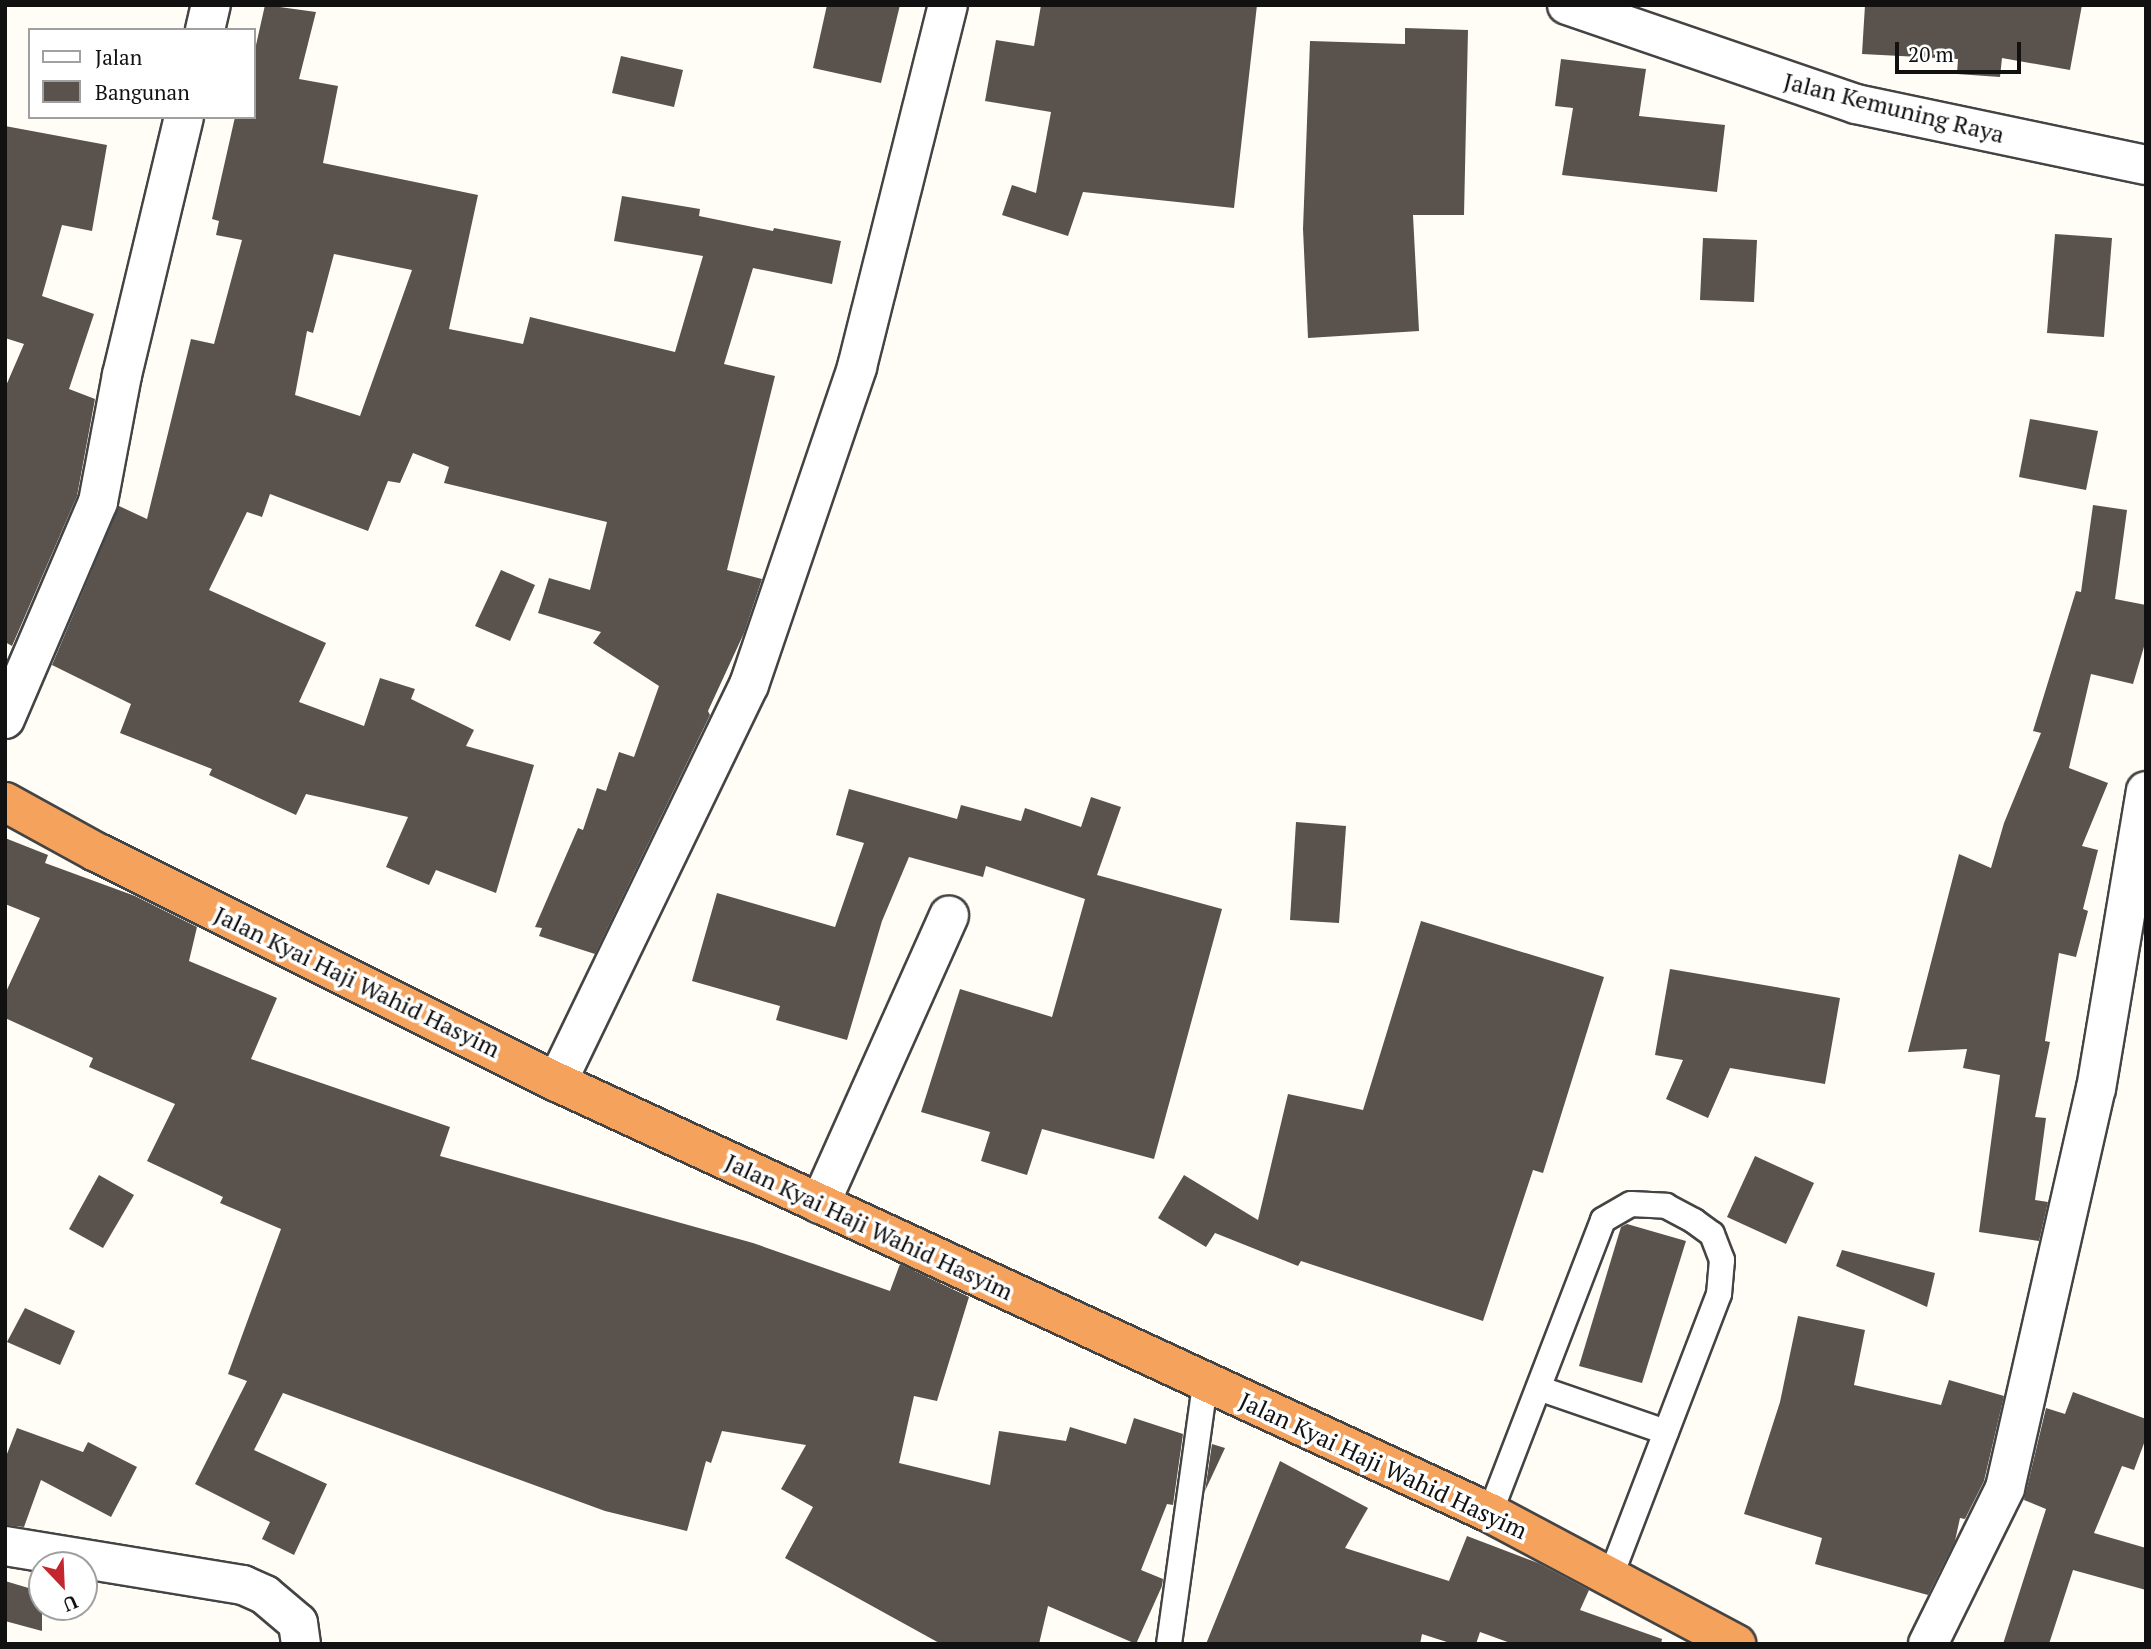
<!DOCTYPE html>
<html>
<head>
<meta charset="utf-8">
<style>
  body { margin:0 }
  #map { position:relative; width:2151px; height:1649px; overflow:hidden; background:#fffdf5; font-family:"PT Serif",serif }
  div>[style] { position:absolute }
  .building>* { inset:0; background:#5a524d }
  .roads { filter:drop-shadow(2px 0 #444) drop-shadow(-2px 0 #444) drop-shadow(0 2px #444) drop-shadow(0 -2px #444) }
  .lane>* { height:24px; margin:-12px; padding:0 12px; transform-origin:12px; border-radius:12px; background:#fff }
  .street>* { height:38px; margin:-19px; padding:0 19px; transform-origin:19px; border-radius:19px; background:#fff }
  .highway>* { height:38px; margin:-19px; padding:0 19px; transform-origin:19px; border-radius:19px; background:#f5a25d }
  span { translate:-50% -50%; white-space:nowrap; text-align:center; line-height:1.15; -webkit-text-stroke:7px #fff; paint-order:stroke }
  .street-label { font-size:24px; color:#111 }
  .frame { position:absolute; inset:0; border:7px solid #111; pointer-events:none }
  .legend { position:absolute; left:28px; top:28px; width:228px; height:91px; box-sizing:border-box; background:#fff; border:2px solid #a0a0a0; margin:0; padding:9px 12px; list-style:none; font-size:21px; color:#111 }
  .legend li { display:flex; align-items:center; gap:14px; height:35px }
  .legend b { width:35px; border:2px solid #a0a0a0 }
  .north { position:absolute; left:28px; top:1551px; width:70px; height:70px; box-sizing:border-box; background:#fff; border:2px solid #a0a0a0; border-radius:50%; rotate:157deg; font-size:19px; font-weight:700; line-height:28px; text-align:center; color:#111 }
  .north::after { content:''; display:block; margin:auto; width:24px; height:32px; background:#c4262e; clip-path:polygon(50% 0,100% 100%,50% 72%,0 100%) }
  .scale { position:absolute; left:1895px; top:42px; width:126px; height:32px; box-sizing:border-box; border:4px solid #111; border-top:0; padding-left:9px; font-size:21px; line-height:24px; white-space:nowrap; color:#111; -webkit-text-stroke:5px #fff; paint-order:stroke }
</style>
</head>
<body>
<div id="map">
  <div class="building">
    <div style="clip-path:polygon(evenodd,265px 5px,316px 12px,299px 79px,338px 86px,323px 163px,478px 195px,449px 329px,523px 344px,530px 317px,675px 352px,703px 256px,614px 241px,622px 196px,700px 209px,699px 216px,773px 231px,774px 228px,841px 241px,832px 284px,753px 268px,724px 364px,775px 376px,727px 570px,762px 579px,744px 633px,708px 711px,710px 715px,595px 954px,539px 936px,542px 928px,535px 927px,578px 828px,583px 830px,597px 788px,606px 791px,619px 752px,634px 757px,659px 686px,593px 643px,601px 632px,538px 613px,549px 578px,590px 590px,607px 522px,444px 483px,449px 467px,413px 453px,400px 483px,388px 481px,368px 531px,270px 494px,262px 517px,247px 512px,209px 590px,326px 643px,299px 702px,364px 726px,380px 678px,415px 689px,411px 699px,474px 730px,466px 746px,534px 765px,496px 893px,436px 870px,429px 885px,386px 867px,408px 817px,306px 794px,296px 815px,209px 775px,212px 769px,120px 733px,131px 704px,52px 665px,119px 506px,147px 519px,191px 339px,214px 344px,242px 240px,216px 235px,219px 221px,212px 219px,235px 117px,254px 117px,254px 54px,265px 5px,334px 254px,412px 270px,360px 416px,295px 395px,307px 331px,313px 333px,334px 254px)"></div>
    <div style="clip-path:polygon(827px 5px,900px 5px,881px 83px,813px 68px)"></div>
    <div style="clip-path:polygon(1041px 5px,1257px 5px,1234px 208px,1083px 192px,1068px 236px,1002px 215px,1012px 185px,1036px 193px,1051px 112px,985px 101px,996px 40px,1034px 46px)"></div>
    <div style="clip-path:polygon(1865px 5px,2082px 5px,2070px 70px,2002px 58px,2000px 77px,1957px 74px,1958px 59px,1862px 54px)"></div>
    <div style="clip-path:polygon(1405px 28px,1468px 30px,1464px 215px,1413px 215px,1419px 331px,1308px 338px,1303px 229px,1310px 41px,1405px 44px)"></div>
    <div style="clip-path:polygon(621px 56px,683px 70px,674px 107px,612px 93px)"></div>
    <div style="clip-path:polygon(1561px 59px,1646px 69px,1639px 116px,1725px 125px,1717px 192px,1562px 175px,1573px 108px,1555px 106px)"></div>
    <div style="clip-path:polygon(5px 126px,107px 145px,92px 231px,62px 225px,42px 296px,94px 314px,69px 389px,95px 399px,77px 496px,12px 646px,5px 642px,5px 388px,24px 344px,5px 338px)"></div>
    <div style="clip-path:polygon(2055px 234px,2112px 238px,2104px 337px,2047px 333px)"></div>
    <div style="clip-path:polygon(1703px 238px,1757px 240px,1754px 302px,1700px 300px)"></div>
    <div style="clip-path:polygon(2030px 419px,2098px 431px,2086px 490px,2019px 477px)"></div>
    <div style="clip-path:polygon(2093px 505px,2127px 510px,2115px 599px,2146px 605px,2146px 640px,2133px 684px,2091px 674px,2069px 768px,2108px 783px,2082px 846px,2098px 850px,2083px 909px,2088px 911px,2076px 957px,2059px 953px,2045px 1041px,2050px 1042px,2035px 1117px,2046px 1118px,2035px 1200px,2048px 1202px,2039px 1241px,1979px 1232px,2000px 1075px,1963px 1068px,1967px 1049px,1908px 1052px,1959px 854px,1991px 868px,2004px 823px,2041px 733px,2033px 731px,2076px 591px,2081px 592px)"></div>
    <div style="clip-path:polygon(501px 570px,535px 585px,510px 641px,475px 626px)"></div>
    <div style="clip-path:polygon(849px 789px,957px 819px,961px 805px,1021px 821px,1025px 808px,1081px 827px,1091px 797px,1121px 807px,1097px 875px,1222px 909px,1154px 1159px,1042px 1129px,1027px 1175px,981px 1161px,990px 1132px,921px 1112px,960px 989px,1052px 1017px,1085px 899px,986px 866px,983px 877px,909px 857px,882px 921px,847px 1040px,776px 1020px,780px 1006px,692px 981px,717px 893px,835px 927px,864px 843px,836px 835px)"></div>
    <div style="clip-path:polygon(1296px 822px,1346px 826px,1339px 923px,1290px 920px)"></div>
    <div style="clip-path:polygon(5px 838px,48px 855px,45px 863px,135px 896px,197px 927px,189px 961px,277px 998px,251px 1059px,450px 1127px,440px 1156px,753px 1243px,890px 1291px,900px 1264px,969px 1297px,937px 1401px,914px 1396px,899px 1463px,990px 1485px,999px 1431px,1066px 1441px,1070px 1427px,1126px 1444px,1134px 1418px,1183px 1434px,1173px 1505px,1167px 1504px,1141px 1570px,1163px 1579px,1162px 1586px,1136px 1644px,1048px 1606px,1039px 1644px,941px 1644px,785px 1558px,813px 1507px,781px 1489px,806px 1445px,722px 1431px,711px 1463px,706px 1461px,687px 1531px,605px 1511px,283px 1393px,254px 1450px,327px 1484px,294px 1555px,262px 1539px,270px 1522px,195px 1484px,247px 1381px,228px 1374px,281px 1229px,220px 1203px,223px 1197px,147px 1161px,175px 1104px,89px 1067px,93px 1058px,5px 1018px,5px 994px,40px 918px,5px 904px)"></div>
    <div style="clip-path:polygon(1421px 921px,1604px 977px,1543px 1173px,1533px 1170px,1483px 1321px,1301px 1261px,1298px 1266px,1215px 1233px,1206px 1247px,1158px 1218px,1184px 1175px,1258px 1220px,1288px 1094px,1363px 1110px)"></div>
    <div style="clip-path:polygon(1670px 969px,1840px 998px,1825px 1084px,1730px 1068px,1708px 1118px,1666px 1099px,1683px 1060px,1655px 1055px)"></div>
    <div style="clip-path:polygon(1755px 1156px,1814px 1183px,1786px 1244px,1727px 1217px)"></div>
    <div style="clip-path:polygon(99px 1175px,134px 1195px,103px 1248px,69px 1229px)"></div>
    <div style="clip-path:polygon(1627px 1224px,1686px 1241px,1642px 1383px,1579px 1366px,1621px 1227px)"></div>
    <div style="clip-path:polygon(1842px 1250px,1935px 1273px,1927px 1307px,1836px 1266px)"></div>
    <div style="clip-path:polygon(25px 1308px,75px 1331px,60px 1365px,7px 1342px)"></div>
    <div style="clip-path:polygon(1798px 1316px,1865px 1330px,1854px 1385px,1941px 1405px,1949px 1380px,2004px 1396px,1984px 1481px,1965px 1519px,1960px 1518px,1955px 1541px,1928px 1595px,1815px 1564px,1822px 1538px,1744px 1514px,1780px 1402px)"></div>
    <div style="clip-path:polygon(2073px 1392px,2146px 1419px,2146px 1438px,2134px 1470px,2122px 1466px,2094px 1533px,2146px 1548px,2146px 1590px,2073px 1570px,2049px 1644px,2003px 1644px,2046px 1509px,2024px 1500px,2046px 1408px,2065px 1414px)"></div>
    <div style="clip-path:polygon(17px 1428px,83px 1452px,88px 1442px,137px 1467px,111px 1517px,41px 1480px,24px 1527px,5px 1525px,5px 1459px)"></div>
    <div style="clip-path:polygon(1212px 1444px,1225px 1448px,1205px 1491px)"></div>
    <div style="clip-path:polygon(1280px 1461px,1368px 1508px,1345px 1548px,1449px 1581px,1467px 1536px,1538px 1563px,1589px 1590px,1580px 1610px,1662px 1639px,1661px 1644px,1513px 1644px,1480px 1632px,1476px 1644px,1453px 1644px,1422px 1634px,1420px 1644px,1206px 1644px)"></div>
    <div style="clip-path:polygon(5px 1581px,42px 1592px,42px 1631px,5px 1621px)"></div>
  </div>
  <div class="roads">
    <div class="lane">
      <div style="left:1541px;top:1389px;width:132px;rotate:19deg"></div>
      <div style="left:1490px;top:1513px;width:314px;rotate:-68.9deg"></div>
      <div style="left:1603px;top:1220px;width:32px;rotate:-30deg"></div>
      <div style="left:1631px;top:1204px;width:35px;rotate:3deg"></div>
      <div style="left:1666px;top:1206px;width:32px;rotate:28deg"></div>
      <div style="left:1694px;top:1221px;width:22px;rotate:36deg"></div>
      <div style="left:1712px;top:1234px;width:28px;rotate:69deg"></div>
      <div style="left:1722px;top:1260px;width:34px;rotate:95deg"></div>
      <div style="left:1719px;top:1294px;width:302px;rotate:111deg"></div>
      <div style="left:1169px;top:1644px;width:262px;rotate:-82.1deg"></div>
    </div>
    <div class="street">
      <div style="left:1567px;top:5px;width:305px;rotate:18.9deg"></div>
      <div style="left:1856px;top:104px;width:296px;rotate:11.9deg"></div>
      <div style="left:205px;top:30px;width:26px;rotate:-77deg"></div>
      <div style="left:5px;top:719px;width:236px;rotate:-66.8deg"></div>
      <div style="left:98px;top:502px;width:129px;rotate:-79.3deg"></div>
      <div style="left:122px;top:375px;width:265px;rotate:-76.5deg"></div>
      <div style="left:557px;top:1082px;width:441px;rotate:-64.2deg"></div>
      <div style="left:749px;top:685px;width:336px;rotate:-71.2deg"></div>
      <div style="left:857px;top:367px;width:373px;rotate:-75.9deg"></div>
      <div style="left:820px;top:1204px;width:316px;rotate:-65.9deg"></div>
      <div style="left:5px;top:1546px;width:241px;rotate:9.3deg"></div>
      <div style="left:243px;top:1585px;width:24px;rotate:24deg"></div>
      <div style="left:265px;top:1595px;width:43px;rotate:40.3deg"></div>
      <div style="left:298px;top:1623px;width:21px;rotate:82deg"></div>
      <div style="left:1928px;top:1644px;width:174px;rotate:-63.7deg"></div>
      <div style="left:2005px;top:1488px;width:409px;rotate:-77.2deg"></div>
      <div style="left:2096px;top:1089px;width:302px;rotate:-80.5deg"></div>
    </div>
    <div class="highway">
      <div style="left:5px;top:802px;width:104px;rotate:28.8deg"></div>
      <div style="left:96px;top:852px;width:515px;rotate:26.52deg"></div>
      <div style="left:557px;top:1082px;width:1028px;rotate:24.79deg"></div>
      <div style="left:1490px;top:1513px;width:279px;rotate:28deg"></div>
    </div>
  </div>
  <div class="street-label">
    <span style="left:1894px;top:108px;rotate:14deg">Jalan Kemuning Raya</span>
    <span style="left:357px;top:982px;rotate:26deg">Jalan Kyai Haji Wahid Hasyim</span>
    <span style="left:869px;top:1227px;rotate:25deg">Jalan Kyai Haji Wahid Hasyim</span>
    <span style="left:1383px;top:1466px;rotate:25deg">Jalan Kyai Haji Wahid Hasyim</span>
  </div>
  <div class="frame"></div>
  <ul class="legend">
  <li><b style="height:9px;background:#fff"></b>Jalan</li>
  <li><b style="height:19px;background:#5a524d"></b>Bangunan</li>
  </ul>
  <div class="north">U</div>
  <div class="scale">20 m</div>
</div>
</body>
</html>
